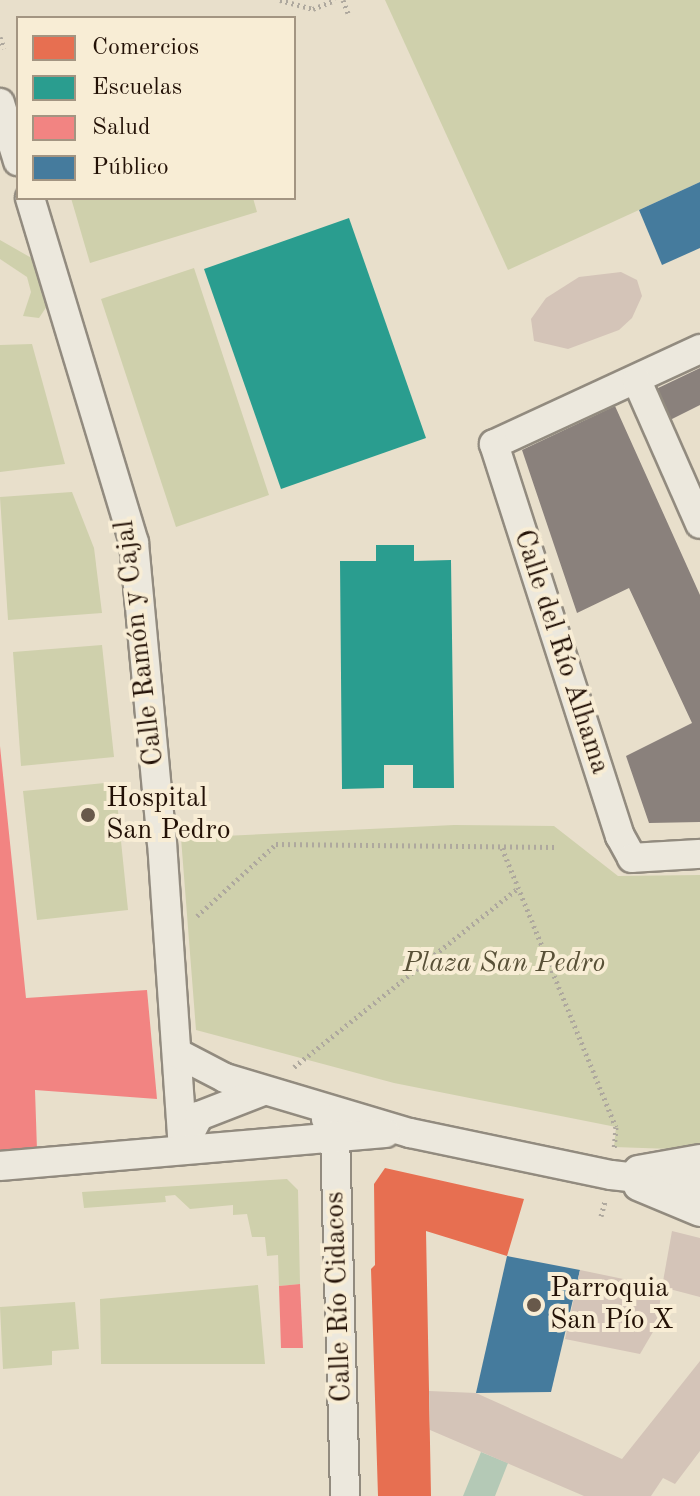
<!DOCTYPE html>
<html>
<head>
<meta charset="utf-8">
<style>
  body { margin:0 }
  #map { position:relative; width:700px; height:1496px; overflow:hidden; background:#e8dfcb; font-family:"Old Standard TT",serif }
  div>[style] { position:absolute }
  .green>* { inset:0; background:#cfd0ac }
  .water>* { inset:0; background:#b4c9b6 }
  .shops>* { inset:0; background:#e76f51 }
  .schools>* { inset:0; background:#2a9d8f }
  .health>* { inset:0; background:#f28482 }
  .public>* { inset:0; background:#457b9d }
  .industry>* { inset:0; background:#8a817c }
  .building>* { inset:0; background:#d4c4b8 }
  .path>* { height:5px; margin-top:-2.5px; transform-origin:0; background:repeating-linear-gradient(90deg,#aea89e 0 2px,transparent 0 6px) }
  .roads { filter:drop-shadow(2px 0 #928b7f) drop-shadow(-2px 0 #928b7f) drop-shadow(0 2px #928b7f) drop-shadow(0 -2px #928b7f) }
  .street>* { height:28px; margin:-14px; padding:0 14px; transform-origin:14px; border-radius:14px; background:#ece8dd }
  .dots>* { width:22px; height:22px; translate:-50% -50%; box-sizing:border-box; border:4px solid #f8edd5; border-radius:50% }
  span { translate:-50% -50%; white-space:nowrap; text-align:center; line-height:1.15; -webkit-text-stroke:8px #f8edd5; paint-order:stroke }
  .street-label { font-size:28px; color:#231106 }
  .poi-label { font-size:28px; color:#231106 }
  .left { translate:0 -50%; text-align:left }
  .park-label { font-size:28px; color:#585037; font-style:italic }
  .legend { position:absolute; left:16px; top:16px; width:280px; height:184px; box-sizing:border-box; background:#f8edd5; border:2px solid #a39582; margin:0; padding:10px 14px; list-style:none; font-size:24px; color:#231106 }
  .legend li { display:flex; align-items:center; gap:16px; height:40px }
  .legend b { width:40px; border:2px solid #a39582 }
</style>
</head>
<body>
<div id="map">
  <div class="green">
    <div style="clip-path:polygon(385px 0,700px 0,700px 182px,508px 270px)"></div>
    <div style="clip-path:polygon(71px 198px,253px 198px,257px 212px,90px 263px)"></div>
    <div style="clip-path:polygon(0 240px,35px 260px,47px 306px,39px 318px,23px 316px,31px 292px,27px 277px,0 259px)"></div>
    <div style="clip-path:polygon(194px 268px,269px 495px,176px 527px,101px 299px)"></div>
    <div style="clip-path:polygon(32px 344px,65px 464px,0 472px,0 345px)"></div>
    <div style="clip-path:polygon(72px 492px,94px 548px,102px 613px,8px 620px,0 497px)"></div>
    <div style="clip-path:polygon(102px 645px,114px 757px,21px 766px,13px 652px)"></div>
    <div style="clip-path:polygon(115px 782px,128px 910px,37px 920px,23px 791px)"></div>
    <div style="clip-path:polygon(454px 825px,554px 826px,618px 876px,700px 875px,700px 1150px,614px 1147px,616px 1127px,394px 1083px,196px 1030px,181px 838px)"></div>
    <div style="clip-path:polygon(287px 1179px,298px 1190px,300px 1284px,279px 1286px,278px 1255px,267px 1256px,265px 1237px,252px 1237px,247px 1214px,233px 1215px,233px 1205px,190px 1209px,175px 1195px,165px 1196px,166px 1202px,84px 1208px,82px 1192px)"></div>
    <div style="clip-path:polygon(258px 1285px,265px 1364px,101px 1364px,100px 1299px)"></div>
    <div style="clip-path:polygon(75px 1302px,79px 1349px,52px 1351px,52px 1365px,3px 1369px,0 1307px)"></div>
  </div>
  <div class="water">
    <div style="clip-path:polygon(481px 1452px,508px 1463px,495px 1496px,463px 1496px)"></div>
  </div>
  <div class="shops">
    <div style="clip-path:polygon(385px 1168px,524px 1199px,507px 1256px,426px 1231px,431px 1496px,378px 1496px,371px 1269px,375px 1265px,374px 1184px)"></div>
  </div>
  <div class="schools">
    <div style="clip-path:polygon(349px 218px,426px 438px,281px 489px,204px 269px)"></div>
    <div style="clip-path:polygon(376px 545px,414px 545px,414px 561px,451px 560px,454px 788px,413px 788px,413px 765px,384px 765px,384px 788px,342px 789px,340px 561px,376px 561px)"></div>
  </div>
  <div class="health">
    <div style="clip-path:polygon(0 746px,26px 998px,147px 990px,157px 1099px,35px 1090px,37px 1150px,0 1154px)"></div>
    <div style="clip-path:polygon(300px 1284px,303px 1348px,281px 1348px,279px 1286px)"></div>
  </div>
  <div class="public">
    <div style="clip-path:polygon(700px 182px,700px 248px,662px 265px,639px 210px)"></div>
    <div style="clip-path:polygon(507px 1256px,580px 1270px,551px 1392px,476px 1393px)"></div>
  </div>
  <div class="industry">
    <div style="clip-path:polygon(700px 368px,700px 405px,668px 421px,654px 390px)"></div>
    <div style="clip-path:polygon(615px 406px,700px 595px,700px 822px,649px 823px,626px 756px,692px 723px,629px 588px,577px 613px,522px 450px)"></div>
  </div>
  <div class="building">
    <div style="clip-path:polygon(621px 272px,637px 280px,642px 296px,632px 318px,619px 330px,568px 349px,534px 341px,531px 319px,546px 298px,579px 277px)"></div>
    <div style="clip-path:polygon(672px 1231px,700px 1238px,700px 1297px,662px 1287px)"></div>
    <div style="clip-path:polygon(580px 1270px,662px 1287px,657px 1325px,640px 1354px,565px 1339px)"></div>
    <div style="clip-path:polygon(700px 1361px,700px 1451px,675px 1484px,663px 1478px,651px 1496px,584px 1496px,430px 1430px,429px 1391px,476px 1393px,622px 1459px)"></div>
  </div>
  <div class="path">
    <div style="left:280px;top:0;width:34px;rotate:15deg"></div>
    <div style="left:313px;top:9px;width:24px;rotate:-22deg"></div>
    <div style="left:343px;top:0;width:14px;rotate:69deg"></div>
    <div style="left:0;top:37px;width:12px;rotate:70deg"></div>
    <div style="left:502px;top:848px;width:301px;rotate:67.8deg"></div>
    <div style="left:616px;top:1127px;width:21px;rotate:95deg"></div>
    <div style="left:197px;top:916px;width:107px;rotate:-42.3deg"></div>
    <div style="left:276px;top:844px;width:281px;rotate:0.6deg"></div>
    <div style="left:294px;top:1067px;width:287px;rotate:-38.6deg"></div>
    <div style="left:601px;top:1216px;width:16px;rotate:-75deg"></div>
  </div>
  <div class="roads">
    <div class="street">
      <div style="left:0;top:103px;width:61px;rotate:72.8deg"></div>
      <div style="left:30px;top:198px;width:360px;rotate:73.2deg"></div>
      <div style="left:134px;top:543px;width:300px;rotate:84.7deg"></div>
      <div style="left:162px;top:842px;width:306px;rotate:86.1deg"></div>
      <div style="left:700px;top:349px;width:227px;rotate:155.2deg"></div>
      <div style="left:494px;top:444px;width:412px;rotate:72.2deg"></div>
      <div style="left:620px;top:836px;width:25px;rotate:61deg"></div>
      <div style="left:632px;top:858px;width:68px;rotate:-3.4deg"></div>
      <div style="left:637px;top:381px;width:156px;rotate:66.2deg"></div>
      <div style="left:177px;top:1053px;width:54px;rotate:27.5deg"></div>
      <div style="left:225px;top:1078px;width:193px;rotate:16.6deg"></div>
      <div style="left:410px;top:1133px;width:205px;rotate:11.8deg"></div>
      <div style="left:611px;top:1175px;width:90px;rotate:6.4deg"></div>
      <div style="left:326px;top:1119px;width:18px;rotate:61deg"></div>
      <div style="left:335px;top:1135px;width:361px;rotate:88.4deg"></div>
      <div style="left:183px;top:1147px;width:35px;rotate:-63deg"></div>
      <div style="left:199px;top:1116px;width:69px;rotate:-21.3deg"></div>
      <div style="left:0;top:1166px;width:387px;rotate:-4.9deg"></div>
      <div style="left:638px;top:1170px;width:63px;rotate:-10.1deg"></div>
      <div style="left:638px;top:1186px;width:67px;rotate:22.8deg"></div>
    </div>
  </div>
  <div class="dots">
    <div style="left:88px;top:815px;background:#68594b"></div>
    <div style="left:534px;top:1305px;background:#68594b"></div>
  </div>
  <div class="street-label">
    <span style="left:140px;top:643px;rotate:-97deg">Calle Ramón y Cajal</span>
    <span style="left:561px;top:652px;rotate:72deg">Calle del Río Alhama</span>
    <span style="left:339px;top:1297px;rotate:-92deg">Calle Río Cidacos</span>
  </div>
  <div class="poi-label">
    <span class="left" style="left:106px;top:815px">Hospital<br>San Pedro</span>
    <span class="left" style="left:550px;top:1305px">Parroquia<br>San Pío X</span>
  </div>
  <div class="park-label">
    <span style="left:504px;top:964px">Plaza San Pedro</span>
  </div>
  <ul class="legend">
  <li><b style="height:22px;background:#e76f51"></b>Comercios</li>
  <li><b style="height:22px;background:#2a9d8f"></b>Escuelas</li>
  <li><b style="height:22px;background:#f28482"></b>Salud</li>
  <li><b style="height:22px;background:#457b9d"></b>Público</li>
  </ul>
</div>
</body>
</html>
